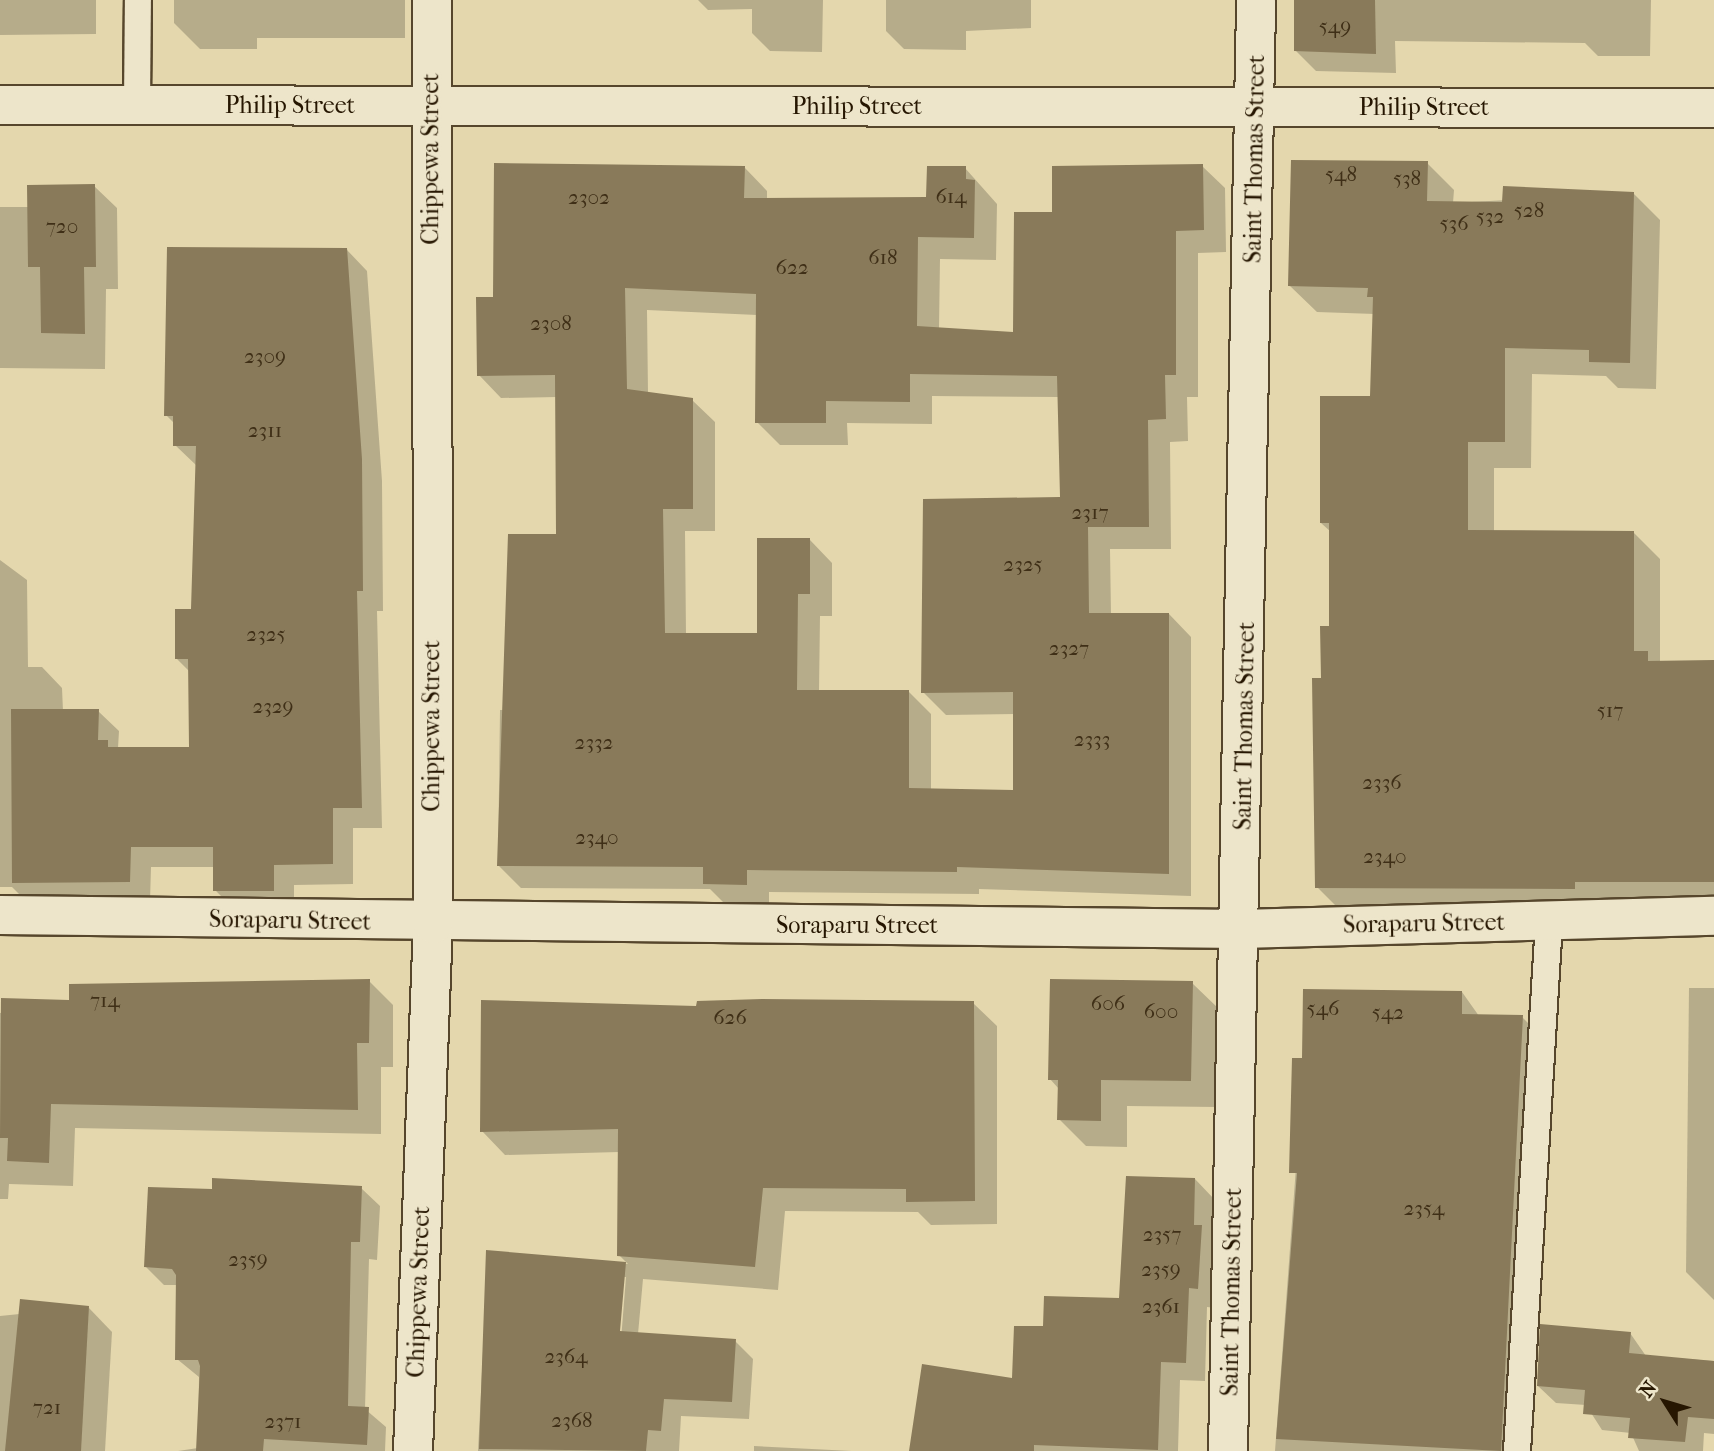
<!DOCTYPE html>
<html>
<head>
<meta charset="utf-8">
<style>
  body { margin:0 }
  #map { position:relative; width:1714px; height:1451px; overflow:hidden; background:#e4d7ad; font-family:"IM FELL French Canon",serif }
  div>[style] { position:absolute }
  .shadow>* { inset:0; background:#0003 }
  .building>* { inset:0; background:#897a5a }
  .roads { filter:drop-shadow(2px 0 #56462c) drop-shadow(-2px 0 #56462c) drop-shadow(0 2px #56462c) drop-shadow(0 -2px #56462c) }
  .lane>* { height:26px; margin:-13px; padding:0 13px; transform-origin:13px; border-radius:13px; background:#ede5ca }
  .street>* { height:38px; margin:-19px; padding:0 19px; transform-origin:19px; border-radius:19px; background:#ede5ca }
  span { translate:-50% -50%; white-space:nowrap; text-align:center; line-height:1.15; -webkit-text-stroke:5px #ede5ca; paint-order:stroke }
  .number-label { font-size:21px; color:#3f2f17 }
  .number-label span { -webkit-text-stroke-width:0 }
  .street-label { font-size:24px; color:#261601 }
  .north { position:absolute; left:1630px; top:1367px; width:70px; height:70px; -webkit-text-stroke:5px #ede5ca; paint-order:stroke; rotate:307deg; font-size:19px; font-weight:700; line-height:28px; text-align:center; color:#261601 }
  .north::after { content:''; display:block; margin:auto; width:24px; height:32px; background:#261601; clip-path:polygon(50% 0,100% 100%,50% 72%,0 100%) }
</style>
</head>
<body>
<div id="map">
  <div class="shadow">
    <div style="clip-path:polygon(0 0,96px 0,96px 34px,0 35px)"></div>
    <div style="clip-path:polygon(174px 0,405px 0,405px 38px,257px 38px,257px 49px,200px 49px,174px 23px)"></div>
    <div style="clip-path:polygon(698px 0,823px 0,822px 52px,770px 51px,752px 33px,752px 9px,708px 10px)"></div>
    <div style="clip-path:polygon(886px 0,1031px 0,1031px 28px,966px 31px,966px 50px,904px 49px,886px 31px)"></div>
    <div style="clip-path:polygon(1295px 0,1651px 0,1650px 56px,1598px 56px,1585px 43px,1395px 41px,1396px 73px,1316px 71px,1296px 51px)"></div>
    <div style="clip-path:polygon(1427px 163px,1454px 190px,1453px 203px,1633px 193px,1660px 220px,1656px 389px,1618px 388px,1606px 376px,1532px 374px,1531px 468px,1494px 468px,1494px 532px,1633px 532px,1660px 559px,1660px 662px,1714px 662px,1714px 910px,1344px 914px,1317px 887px,1322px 680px,1331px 628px,1331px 532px,1321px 523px,1371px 398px,1375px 314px,1317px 312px,1290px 286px)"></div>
    <div style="clip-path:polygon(evenodd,1202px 166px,1225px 188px,1226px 252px,1198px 253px,1198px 397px,1187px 397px,1188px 441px,1170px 442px,1171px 549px,1110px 549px,1111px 615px,1169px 614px,1191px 637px,1191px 896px,979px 889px,979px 894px,769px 892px,769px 907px,727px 906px,710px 889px,521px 888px,498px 865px,500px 710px,508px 710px,558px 535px,557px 397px,501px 398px,479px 375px,494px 299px,745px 168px,767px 191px,767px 200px,928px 198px,965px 168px,997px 204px,996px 260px,940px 259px,939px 329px,1016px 334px,1054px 214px,1202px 166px,647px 310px,757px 315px,757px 422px,780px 445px,848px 445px,847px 423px,932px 424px,932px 396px,1060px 397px,1062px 499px,923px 692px,946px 715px,1015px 714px,1015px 792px,931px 791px,931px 714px,909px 692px,819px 692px,820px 616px,832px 616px,832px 563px,810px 540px,758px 635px,686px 635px,685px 531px,715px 531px,715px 422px,692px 400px,648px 393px,647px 310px)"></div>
    <div style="clip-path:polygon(94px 186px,117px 208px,118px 289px,106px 289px,105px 369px,0 368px,0 207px,29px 207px)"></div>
    <div style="clip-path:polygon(347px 250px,367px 271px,382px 481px,383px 611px,377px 611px,382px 828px,353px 828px,353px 884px,294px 885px,294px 910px,235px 910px,215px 890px,214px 867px,151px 867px,150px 901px,28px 903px,12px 887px,0 887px,0 560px,27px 580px,28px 667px,42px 667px,62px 688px,63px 711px,98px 711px,119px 731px,118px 748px,190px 748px,190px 672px,177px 659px,192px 611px,197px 466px,175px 445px,175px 424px,166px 415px)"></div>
    <div style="clip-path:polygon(369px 981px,393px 1005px,393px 1067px,381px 1067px,381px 1134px,75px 1128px,73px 1186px,9px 1184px,8px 1199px,0 1199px,0 1013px,70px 1002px)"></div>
    <div style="clip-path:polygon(1192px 983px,1219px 1009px,1217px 1107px,1127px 1106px,1127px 1147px,1086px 1146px,1059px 1119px,1059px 1089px,1050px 1079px)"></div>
    <div style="clip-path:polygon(1689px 988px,1714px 988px,1714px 1300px,1686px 1272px)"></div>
    <div style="clip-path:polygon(1462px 992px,1479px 1016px,1522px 1017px,1539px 1034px,1521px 1451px,1275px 1451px,1304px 1059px)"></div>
    <div style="clip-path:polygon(evenodd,973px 1003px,997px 1026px,997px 1224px,931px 1225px,918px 1212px,785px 1211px,778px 1290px,643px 1279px,638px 1334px,735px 1341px,753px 1359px,749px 1419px,681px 1416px,679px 1451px,478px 1451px,488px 1252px,628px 1264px,619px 1255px,619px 1152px,505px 1155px,482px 1131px,698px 1008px,973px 1003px,623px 1277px,626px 1277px,621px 1340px,617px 1340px,623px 1277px)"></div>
    <div style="clip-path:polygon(1195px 1179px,1214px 1199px,1216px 1308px,1207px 1307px,1205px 1381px,1180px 1380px,1178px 1451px,911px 1451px,1014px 1380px,1045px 1328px,1121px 1300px)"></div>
    <div style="clip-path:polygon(361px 1188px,380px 1206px,377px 1260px,369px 1259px,365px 1409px,386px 1427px,385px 1451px,178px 1451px,198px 1448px,199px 1377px,177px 1359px,178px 1285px,164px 1285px,146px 1267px,213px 1190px)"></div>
    <div style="clip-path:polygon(88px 1307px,112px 1332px,105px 1451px,0 1451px,0 1316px)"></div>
    <div style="clip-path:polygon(1630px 1333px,1646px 1356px,1714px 1361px,1714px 1434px,1704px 1433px,1703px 1451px,1639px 1451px,1631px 1433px,1602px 1430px,1586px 1405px,1556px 1403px,1538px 1386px)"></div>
    <div style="clip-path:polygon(754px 1446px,852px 1451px,754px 1451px)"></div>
  </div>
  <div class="building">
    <div style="clip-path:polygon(1294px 0,1375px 0,1376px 54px,1294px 51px)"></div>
    <div style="clip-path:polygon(1291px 160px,1428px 161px,1427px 201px,1502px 202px,1503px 186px,1634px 192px,1630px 363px,1589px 362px,1589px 350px,1505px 348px,1505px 442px,1468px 442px,1468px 530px,1634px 531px,1634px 651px,1648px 651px,1648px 661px,1714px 660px,1714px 882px,1575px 882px,1575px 889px,1315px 888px,1312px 678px,1321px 678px,1320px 626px,1329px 626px,1329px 523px,1320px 523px,1320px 396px,1370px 396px,1373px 297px,1367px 297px,1368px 288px,1288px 286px)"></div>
    <div style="clip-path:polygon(evenodd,494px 163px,745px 166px,744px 198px,926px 197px,927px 166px,966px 166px,966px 179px,975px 180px,974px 238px,918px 237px,917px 326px,1013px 332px,1014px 212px,1052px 212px,1052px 166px,1203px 164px,1204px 230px,1176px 231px,1176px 375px,1165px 375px,1166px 419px,1148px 420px,1149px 527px,1088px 527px,1089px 613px,1169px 613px,1169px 874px,957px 867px,957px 872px,747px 870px,747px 885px,703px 884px,703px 867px,497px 866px,508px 534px,556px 534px,555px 375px,477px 376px,476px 297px,493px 297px,494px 163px,625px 288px,756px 294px,755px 423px,826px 423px,826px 401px,910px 402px,910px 374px,1057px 376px,1060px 497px,923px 499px,921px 693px,1013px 692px,1013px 790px,909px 788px,909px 690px,797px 690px,798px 594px,810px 594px,810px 538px,757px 538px,757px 633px,665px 633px,663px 509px,693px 509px,693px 398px,627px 389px,625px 288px)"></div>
    <div style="clip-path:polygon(95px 184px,96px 267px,84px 267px,85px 334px,41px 333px,40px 267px,28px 267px,27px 185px)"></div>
    <div style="clip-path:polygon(167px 247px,347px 248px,362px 459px,363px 591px,357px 591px,362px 808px,333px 808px,333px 864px,274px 865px,274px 891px,213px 891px,213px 847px,131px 847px,130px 882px,12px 883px,11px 709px,99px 709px,98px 740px,108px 740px,108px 747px,189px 747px,188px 659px,175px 659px,175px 609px,191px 609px,196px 446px,173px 446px,173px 416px,164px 416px)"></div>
    <div style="clip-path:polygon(370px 979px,369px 1043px,357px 1043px,358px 1110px,51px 1104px,49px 1163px,7px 1161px,8px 1138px,0 1138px,1px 998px,69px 1000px,69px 984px)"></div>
    <div style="clip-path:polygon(1050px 979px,1193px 981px,1191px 1081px,1101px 1080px,1101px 1121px,1057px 1120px,1058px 1080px,1048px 1080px)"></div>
    <div style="clip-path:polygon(1303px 989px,1462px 991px,1462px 1014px,1523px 1015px,1501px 1451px,1276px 1439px,1297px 1173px,1289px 1173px,1292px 1058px,1302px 1058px)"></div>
    <div style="clip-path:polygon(762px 999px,974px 1001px,975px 1201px,906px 1202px,906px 1189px,763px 1188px,755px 1267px,617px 1256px,618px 1129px,480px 1132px,481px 1000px,696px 1006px,697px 1001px)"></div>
    <div style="clip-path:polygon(1126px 1176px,1195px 1178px,1194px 1225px,1202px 1225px,1198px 1289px,1189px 1288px,1186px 1363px,1161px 1362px,1158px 1450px,1034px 1445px,1034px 1451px,909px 1451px,922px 1364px,1012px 1378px,1014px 1326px,1043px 1326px,1044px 1296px,1119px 1298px)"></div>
    <div style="clip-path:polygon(212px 1178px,362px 1186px,360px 1242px,351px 1242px,348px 1406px,369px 1407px,367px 1445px,264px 1439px,263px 1451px,196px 1451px,200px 1366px,198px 1360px,175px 1360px,176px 1275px,172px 1269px,144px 1267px,148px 1187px,212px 1189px)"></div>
    <div style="clip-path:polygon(486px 1250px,626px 1262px,620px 1331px,736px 1339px,732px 1402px,664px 1399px,661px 1431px,648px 1430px,646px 1451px,479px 1449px)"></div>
    <div style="clip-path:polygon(20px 1299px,89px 1306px,81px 1451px,5px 1451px)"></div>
    <div style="clip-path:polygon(1540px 1324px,1631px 1332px,1629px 1353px,1714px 1361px,1714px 1419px,1688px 1417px,1685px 1442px,1628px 1438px,1630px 1418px,1583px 1414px,1585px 1390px,1537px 1386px)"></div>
  </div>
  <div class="roads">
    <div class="lane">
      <div style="left:137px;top:105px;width:105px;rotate:-89.5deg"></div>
      <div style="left:1517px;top:1451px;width:531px;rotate:-86.54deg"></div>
    </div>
    <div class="street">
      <div style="left:0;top:105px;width:1714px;rotate:0.1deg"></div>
      <div style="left:0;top:915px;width:1241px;rotate:0.65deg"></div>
      <div style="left:1241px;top:929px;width:473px;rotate:-1.6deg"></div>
      <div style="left:413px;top:1451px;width:527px;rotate:-87.83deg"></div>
      <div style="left:433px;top:924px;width:924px;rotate:-90.06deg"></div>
      <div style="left:1228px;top:1451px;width:1451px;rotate:-88.89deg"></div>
    </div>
  </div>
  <div class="number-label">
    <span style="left:1335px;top:26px">549</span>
    <span style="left:1341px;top:174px">548</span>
    <span style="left:1407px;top:178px">538</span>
    <span style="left:951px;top:196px">614</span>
    <span style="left:589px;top:197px">2302</span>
    <span style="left:1529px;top:210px">528</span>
    <span style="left:1490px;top:216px">532</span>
    <span style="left:1454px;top:223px">536</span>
    <span style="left:62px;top:226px">720</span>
    <span style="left:883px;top:257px">618</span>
    <span style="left:792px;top:267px">622</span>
    <span style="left:551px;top:323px">2308</span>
    <span style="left:265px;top:356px">2309</span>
    <span style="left:265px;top:430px">2311</span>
    <span style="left:1090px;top:512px">2317</span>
    <span style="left:1023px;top:564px">2325</span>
    <span style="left:266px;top:634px">2325</span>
    <span style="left:1069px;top:648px">2327</span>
    <span style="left:273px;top:706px">2329</span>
    <span style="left:1610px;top:710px">517</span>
    <span style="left:1092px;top:739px">2333</span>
    <span style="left:594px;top:742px">2332</span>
    <span style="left:1382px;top:782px">2336</span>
    <span style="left:597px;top:837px">2340</span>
    <span style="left:1385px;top:856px">2340</span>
    <span style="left:105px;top:1000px">714</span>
    <span style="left:1108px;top:1003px">606</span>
    <span style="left:1323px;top:1008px">546</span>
    <span style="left:1161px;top:1011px">600</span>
    <span style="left:1388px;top:1012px">542</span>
    <span style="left:730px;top:1017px">626</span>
    <span style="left:1424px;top:1208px">2354</span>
    <span style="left:1162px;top:1234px">2357</span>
    <span style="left:248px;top:1259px">2359</span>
    <span style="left:1161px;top:1269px">2359</span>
    <span style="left:1161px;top:1306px">2361</span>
    <span style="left:566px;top:1356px">2364</span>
    <span style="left:47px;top:1407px">721</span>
    <span style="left:572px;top:1420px">2368</span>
    <span style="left:283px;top:1421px">2371</span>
  </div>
  <div class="street-label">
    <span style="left:290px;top:106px">Philip Street</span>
    <span style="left:857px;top:107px">Philip Street</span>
    <span style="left:1424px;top:108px">Philip Street</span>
    <span style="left:431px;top:159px;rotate:-90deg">Chippewa Street</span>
    <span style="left:1255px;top:159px;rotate:-89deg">Saint Thomas Street</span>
    <span style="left:432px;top:726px;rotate:-90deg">Chippewa Street</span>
    <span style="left:1245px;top:726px;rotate:-89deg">Saint Thomas Street</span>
    <span style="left:290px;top:921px;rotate:1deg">Soraparu Street</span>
    <span style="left:1424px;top:924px;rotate:-1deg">Soraparu Street</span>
    <span style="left:857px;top:926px">Soraparu Street</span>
    <span style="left:419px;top:1292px;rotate:-88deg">Chippewa Street</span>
    <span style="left:1232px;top:1292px;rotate:-89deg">Saint Thomas Street</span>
  </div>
  <div class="north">N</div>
</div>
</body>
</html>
